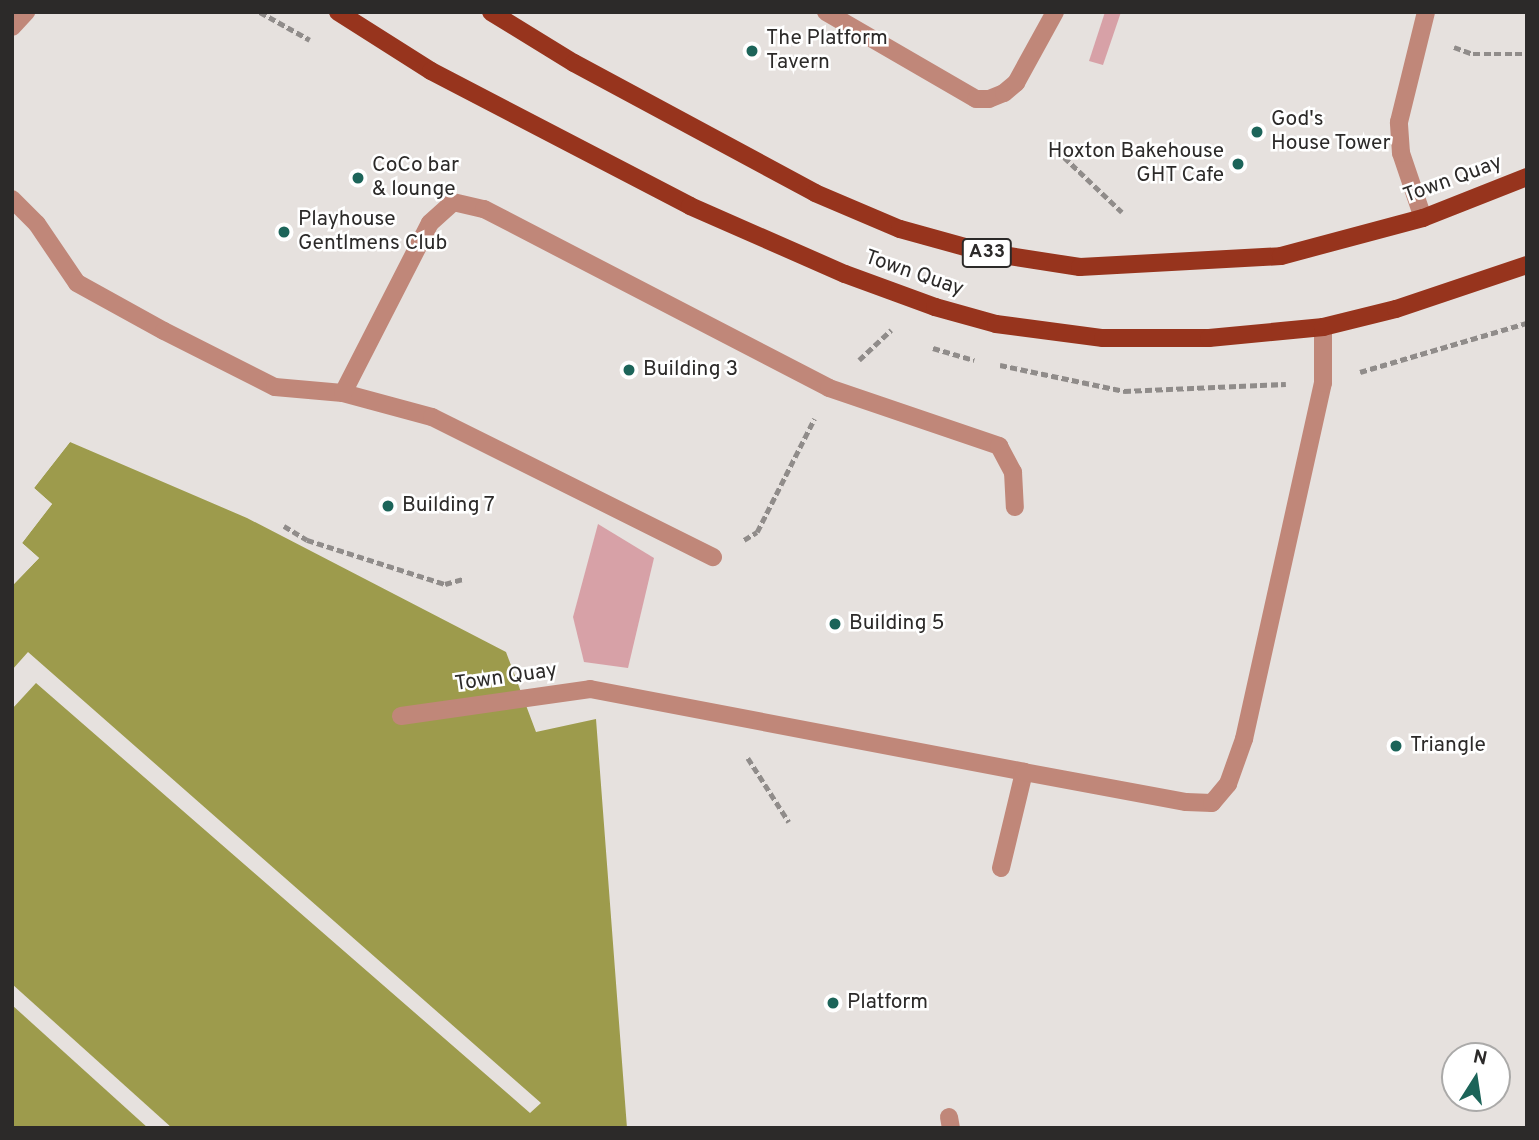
<!DOCTYPE html>
<html>
<head>
<meta charset="utf-8">
<style>
  body { margin:0 }
  #map { position:relative; width:1539px; height:1140px; overflow:hidden; background:#e6e1de; font-family:Overpass,sans-serif }
  div>[style] { position:absolute }
  .green>* { inset:0; background:#d7a1a7 }
  .water>* { inset:0; background:#9d9b4c }
  .pier>* { inset:0; background:#e6e1de }
  .path>* { height:4.5px; margin-top:-2.25px; transform-origin:0; background:repeating-linear-gradient(90deg,#908c8a 0 7px,transparent 0 10.5px) }
  .service>* { height:18px; margin:-9px; padding:0 9px; transform-origin:9px; border-radius:9px; background:#c08779 }
  .minor>* { height:18px; margin:-9px; padding:0 9px; transform-origin:9px; border-radius:9px; background:#c08779 }
  .primary>* { height:18px; margin:-9px; padding:0 9px; transform-origin:9px; border-radius:9px; background:#97341d }
  .dots>* { width:19px; height:19px; translate:-50% -50%; box-sizing:border-box; border:4px solid #fff; border-radius:50% }
  span { translate:-50% -50%; white-space:nowrap; text-align:center; line-height:1.15; -webkit-text-stroke:5px #fff; paint-order:stroke }
  .shield-label span { padding:2px 5px; background:#fff; border:2px solid; border-radius:5px; -webkit-text-stroke-width:0 }
  .shield-label { font-size:19px; color:#2c2a29; font-weight:700 }
  .poi-label { font-size:21px; color:#2c2a29 }
  .left { translate:0 -50%; text-align:left }
  .right { translate:-100% -50%; text-align:right }
  .street-label { font-size:21px; color:#2c2a29 }
  .frame { position:absolute; inset:0; border:14px solid #2c2a29; pointer-events:none }
  .north { position:absolute; left:1441px; top:1042px; width:70px; height:70px; box-sizing:border-box; background:#fff; border:2px solid #abaaa9; border-radius:50%; rotate:12deg; font-size:19px; font-weight:700; line-height:28px; text-align:center; color:#2c2a29 }
  .north::after { content:''; display:block; margin:auto; width:24px; height:32px; background:#1c6459; clip-path:polygon(50% 0,100% 100%,50% 72%,0 100%) }
</style>
</head>
<body>
<div id="map">
  <div class="green">
    <div style="clip-path:polygon(1105px 12px,1121px 12px,1103px 65px,1089px 61px)"></div>
    <div style="clip-path:polygon(598px 524px,654px 558px,628px 668px,584px 662px,573px 617px)"></div>
  </div>
  <div class="water">
    <div style="clip-path:polygon(70px 442px,247px 518px,506px 652px,536px 732px,596px 719px,627px 1128px,12px 1128px,12px 586px,39px 558px,22px 543px,52px 504px,34px 488px)"></div>
  </div>
  <div class="pier">
    <div style="clip-path:polygon(67px 440px,70px 442px,34px 488px,52px 504px,22px 543px,39px 558px,12px 586px,12px 581px,34px 558px,19px 542px,47px 504px,30px 487px)"></div>
    <div style="clip-path:polygon(28px 652px,541px 1103px,530px 1113px,36px 683px,12px 709px,12px 670px)"></div>
    <div style="clip-path:polygon(12px 984px,172px 1128px,148px 1128px,12px 1005px)"></div>
  </div>
  <div class="path">
    <div style="left:260px;top:12px;width:57px;rotate:29.2deg"></div>
    <div style="left:1454px;top:47px;width:20px;rotate:20deg"></div>
    <div style="left:1473px;top:54px;width:54px"></div>
    <div style="left:1064px;top:157px;width:80px;rotate:43.5deg"></div>
    <div style="left:933px;top:348px;width:43px;rotate:16.3deg"></div>
    <div style="left:859px;top:360px;width:44px;rotate:-43.2deg"></div>
    <div style="left:1000px;top:365px;width:127px;rotate:11.8deg"></div>
    <div style="left:1124px;top:391px;width:162px;rotate:-2.5deg"></div>
    <div style="left:1360px;top:372px;width:174px;rotate:-16.4deg"></div>
    <div style="left:284px;top:526px;width:27px;rotate:31deg"></div>
    <div style="left:307px;top:540px;width:145px;rotate:17.7deg"></div>
    <div style="left:445px;top:584px;width:18px;rotate:-16deg"></div>
    <div style="left:744px;top:540px;width:15px;rotate:-32deg"></div>
    <div style="left:757px;top:532px;width:127px;rotate:-63.2deg"></div>
    <div style="left:748px;top:758px;width:76px;rotate:57.4deg"></div>
  </div>
  <div class="service">
    <div style="left:12px;top:199px;width:35px;rotate:45deg"></div>
    <div style="left:37px;top:224px;width:71px;rotate:55.9deg"></div>
    <div style="left:77px;top:283px;width:99px;rotate:28.9deg"></div>
    <div style="left:164px;top:331px;width:124px;rotate:26.8deg"></div>
    <div style="left:275px;top:387px;width:68px;rotate:5deg"></div>
    <div style="left:343px;top:393px;width:92px;rotate:15.1deg"></div>
    <div style="left:432px;top:417px;width:314px;rotate:26.5deg"></div>
    <div style="left:343px;top:393px;width:191px;rotate:-62.9deg"></div>
    <div style="left:430px;top:223px;width:31px;rotate:-42deg"></div>
    <div style="left:453px;top:202px;width:32px;rotate:13deg"></div>
    <div style="left:484px;top:209px;width:389px;rotate:27.4deg"></div>
    <div style="left:829px;top:388px;width:180px;rotate:18.8deg"></div>
    <div style="left:999px;top:446px;width:30px;rotate:62deg"></div>
    <div style="left:1013px;top:472px;width:35px;rotate:87deg"></div>
    <div style="left:401px;top:716px;width:191px;rotate:-8.1deg"></div>
    <div style="left:590px;top:689px;width:442px;rotate:10.8deg"></div>
    <div style="left:1001px;top:868px;width:99px;rotate:-76.5deg"></div>
    <div style="left:1024px;top:772px;width:165px;rotate:10.5deg"></div>
    <div style="left:1186px;top:802px;width:26px;rotate:2deg"></div>
    <div style="left:1212px;top:803px;width:25px;rotate:-50deg"></div>
    <div style="left:1228px;top:784px;width:48px;rotate:-70.4deg"></div>
    <div style="left:1244px;top:739px;width:365px;rotate:-77.5deg"></div>
    <div style="left:1323px;top:383px;width:56px;rotate:-90deg"></div>
    <div style="left:949px;top:1117px;width:11px;rotate:80deg"></div>
  </div>
  <div class="minor">
    <div style="left:826px;top:12px;width:173px;rotate:30.1deg"></div>
    <div style="left:976px;top:99px;width:13px"></div>
    <div style="left:989px;top:99px;width:16px;rotate:-22deg"></div>
    <div style="left:1004px;top:93px;width:16px;rotate:-40deg"></div>
    <div style="left:1016px;top:83px;width:81px;rotate:-61.2deg"></div>
    <div style="left:12px;top:27px;width:21px;rotate:-47deg"></div>
    <div style="left:1423px;top:218px;width:69px;rotate:-108.7deg"></div>
    <div style="left:1401px;top:153px;width:31px;rotate:-94deg"></div>
    <div style="left:1399px;top:122px;width:113px;rotate:-76.2deg"></div>
  </div>
  <div class="primary">
    <div style="left:338px;top:12px;width:110px;rotate:32.4deg"></div>
    <div style="left:431px;top:71px;width:292px;rotate:27.5deg"></div>
    <div style="left:690px;top:206px;width:169px;rotate:23.7deg"></div>
    <div style="left:845px;top:274px;width:96px;rotate:20.1deg"></div>
    <div style="left:935px;top:307px;width:63px;rotate:15.6deg"></div>
    <div style="left:996px;top:324px;width:108px;rotate:7.5deg"></div>
    <div style="left:1103px;top:338px;width:106px"></div>
    <div style="left:1209px;top:338px;width:115px;rotate:-5.5deg"></div>
    <div style="left:1323px;top:327px;width:75px;rotate:-13.9deg"></div>
    <div style="left:1396px;top:309px;width:138px;rotate:-18.6deg"></div>
    <div style="left:491px;top:12px;width:97px;rotate:31.6deg"></div>
    <div style="left:574px;top:63px;width:274px;rotate:28.3deg"></div>
    <div style="left:815px;top:193px;width:92px;rotate:23deg"></div>
    <div style="left:900px;top:229px;width:86px;rotate:15.5deg"></div>
    <div style="left:983px;top:252px;width:98px;rotate:8.8deg"></div>
    <div style="left:1080px;top:267px;width:201px;rotate:-3.1deg"></div>
    <div style="left:1281px;top:256px;width:147px;rotate:-15deg"></div>
    <div style="left:1423px;top:218px;width:112px;rotate:-21.5deg"></div>
  </div>
  <div class="dots">
    <div style="left:752px;top:51px;background:#1c6459"></div>
    <div style="left:1257px;top:132px;background:#1c6459"></div>
    <div style="left:1238px;top:164px;background:#1c6459"></div>
    <div style="left:358px;top:178px;background:#1c6459"></div>
    <div style="left:284px;top:232px;background:#1c6459"></div>
    <div style="left:629px;top:370px;background:#1c6459"></div>
    <div style="left:388px;top:506px;background:#1c6459"></div>
    <div style="left:835px;top:624px;background:#1c6459"></div>
    <div style="left:1396px;top:746px;background:#1c6459"></div>
    <div style="left:833px;top:1003px;background:#1c6459"></div>
  </div>
  <div class="shield-label">
    <span style="left:987px;top:253px">A33</span>
  </div>
  <div class="poi-label">
    <span class="left" style="left:766px;top:51px">The Platform<br>Tavern</span>
    <span class="left" style="left:1271px;top:132px">God's<br>House Tower</span>
    <span class="right" style="left:1224px;top:164px">Hoxton Bakehouse<br>GHT Cafe</span>
    <span class="left" style="left:372px;top:178px">CoCo bar<br>&amp; lounge</span>
    <span class="left" style="left:298px;top:232px">Playhouse<br>Gentlmens Club</span>
    <span class="left" style="left:643px;top:370px">Building 3</span>
    <span class="left" style="left:402px;top:506px">Building 7</span>
    <span class="left" style="left:849px;top:624px">Building 5</span>
    <span class="left" style="left:1410px;top:746px">Triangle</span>
    <span class="left" style="left:847px;top:1003px">Platform</span>
  </div>
  <div class="street-label">
    <span style="left:1453px;top:180px;rotate:-20deg">Town Quay</span>
    <span style="left:914px;top:274px;rotate:19deg">Town Quay</span>
    <span style="left:506px;top:678px;rotate:-8deg">Town Quay</span>
  </div>
  <div class="frame"></div>
  <div class="north">N</div>
</div>
</body>
</html>
